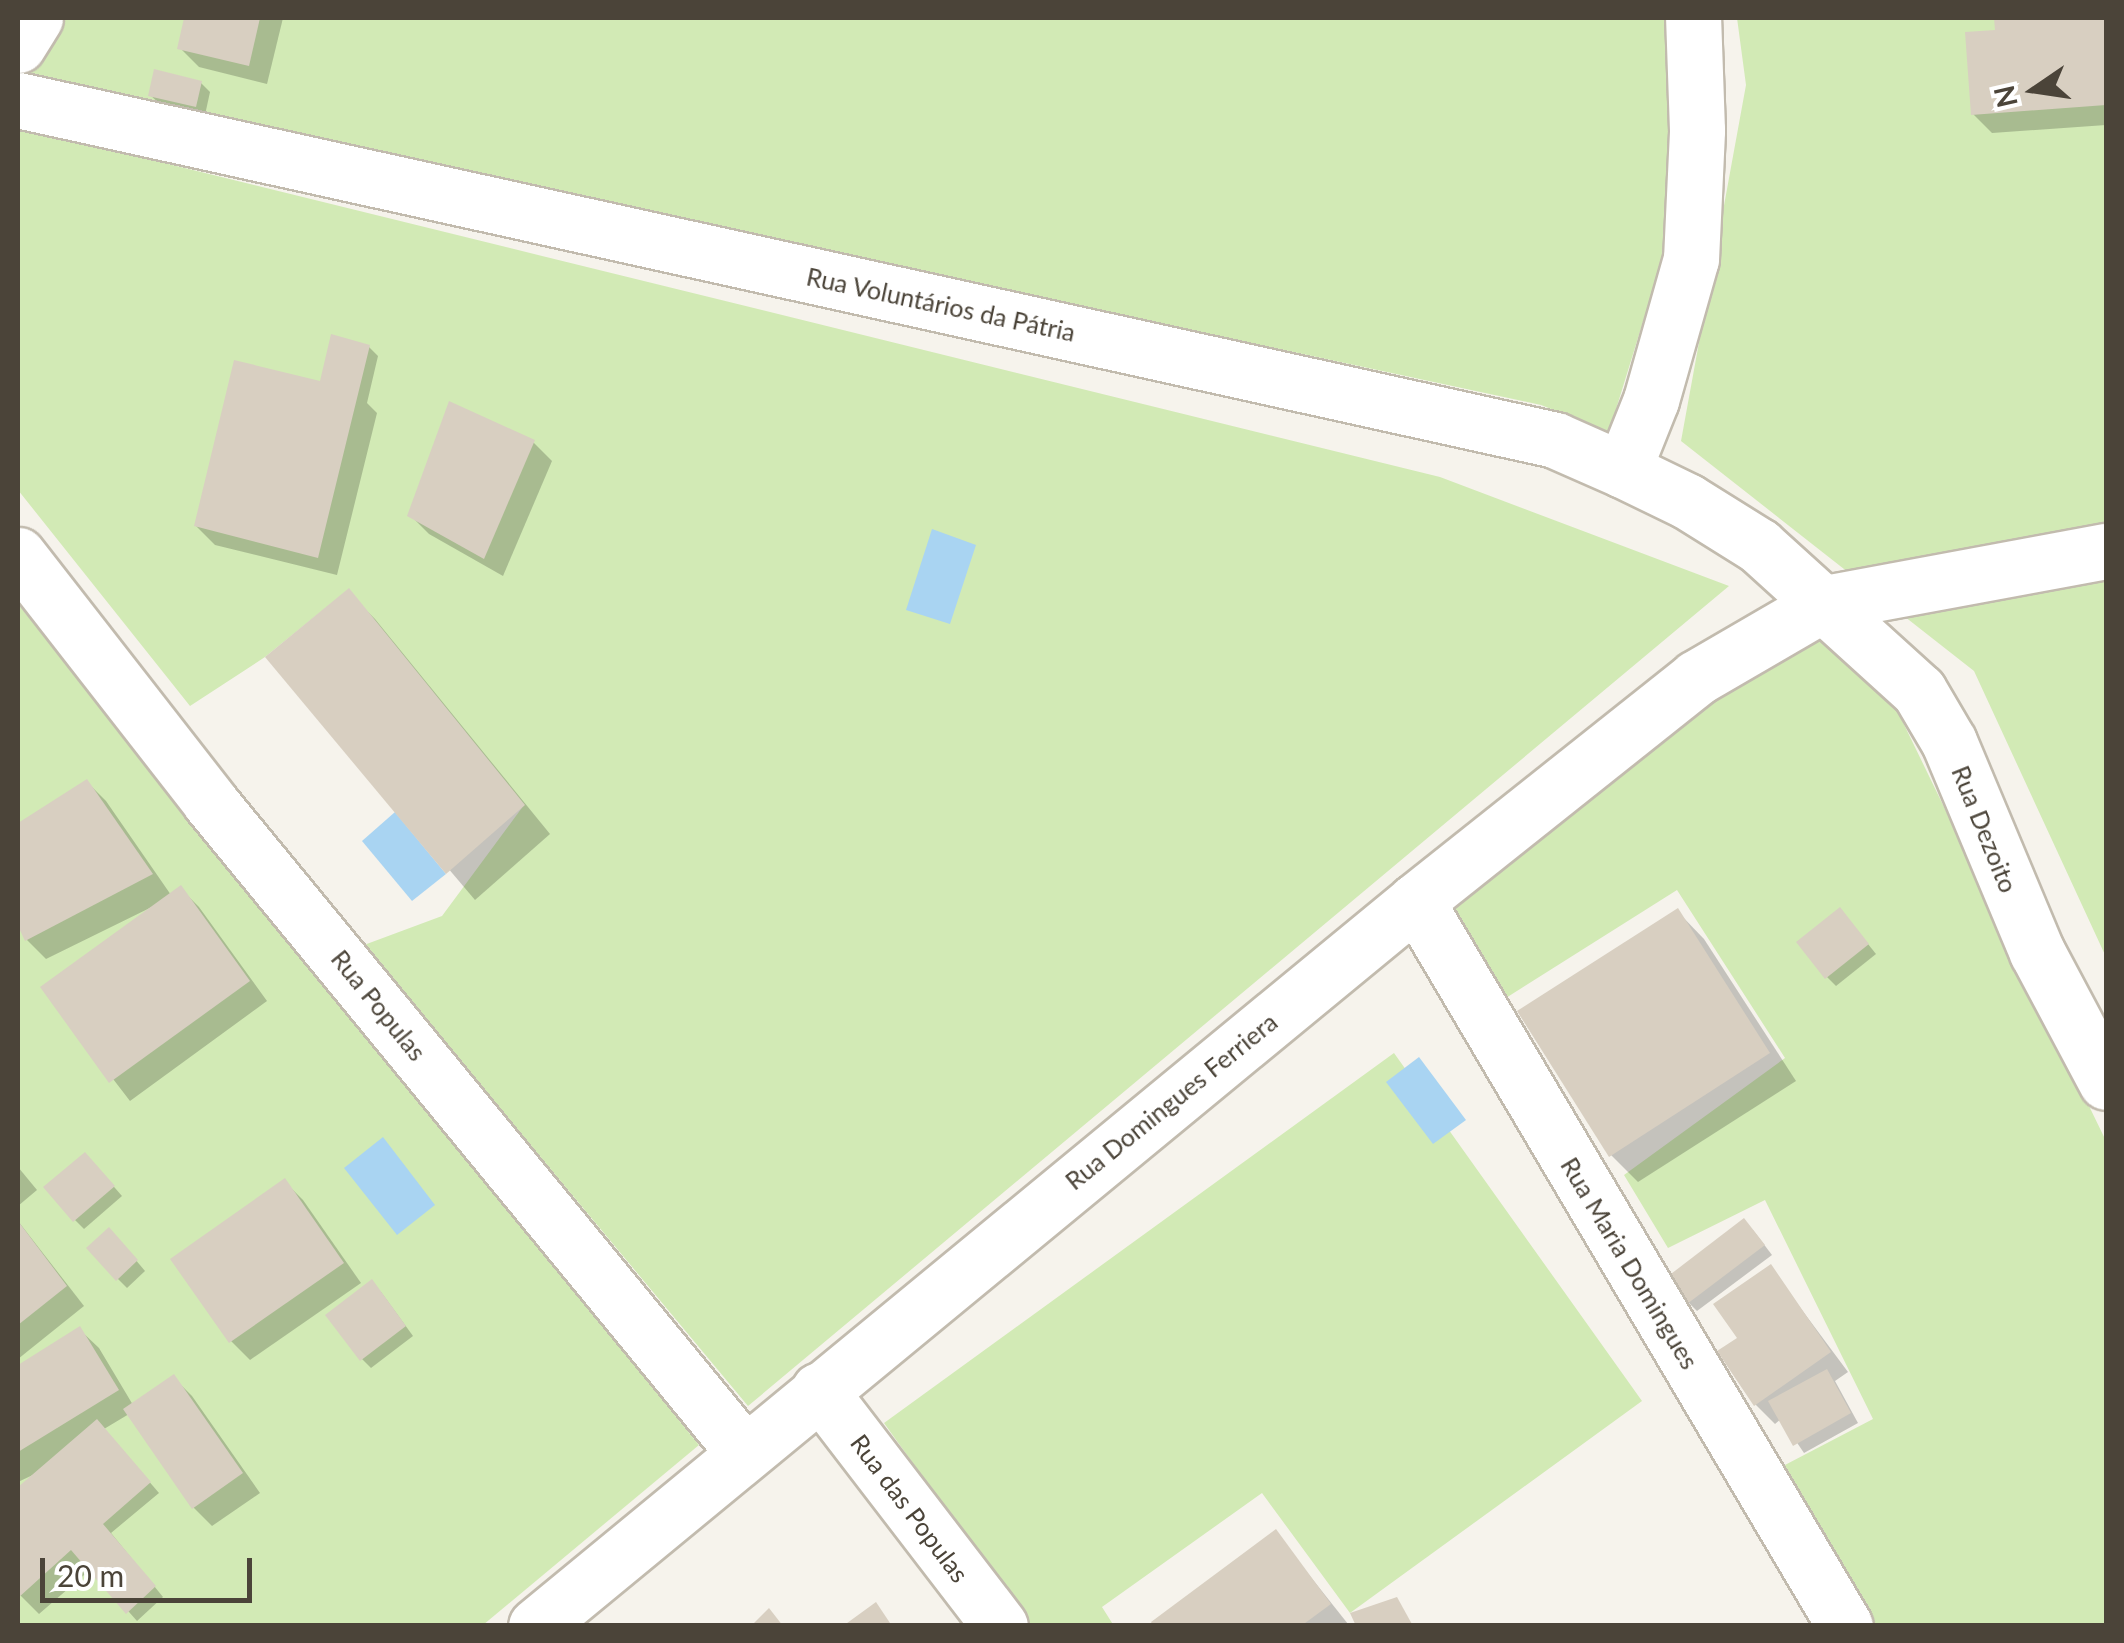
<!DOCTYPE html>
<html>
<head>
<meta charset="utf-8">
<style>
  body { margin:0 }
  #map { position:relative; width:2124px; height:1643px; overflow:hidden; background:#f6f3ec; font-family:Lato,sans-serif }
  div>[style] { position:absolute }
  .green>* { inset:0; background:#d2eab5 }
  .water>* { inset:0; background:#a9d4f2 }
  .shadow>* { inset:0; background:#0003 }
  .building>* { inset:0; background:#d8cfc1 }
  .roads { filter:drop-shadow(2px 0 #c2bbae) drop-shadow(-2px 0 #c2bbae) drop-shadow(0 2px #c2bbae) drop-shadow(0 -2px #c2bbae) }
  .minor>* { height:55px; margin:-27.5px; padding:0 27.5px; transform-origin:27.5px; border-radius:27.5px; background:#fff }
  span { translate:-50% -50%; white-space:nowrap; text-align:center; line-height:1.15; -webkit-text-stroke:9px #fff; paint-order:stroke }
  .street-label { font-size:25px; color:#4b4439 }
  .frame { position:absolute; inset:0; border:20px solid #4b4439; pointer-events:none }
  .north { position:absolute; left:1984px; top:40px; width:100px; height:100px; -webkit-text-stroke:8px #fff; paint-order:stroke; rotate:257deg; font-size:28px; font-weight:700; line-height:40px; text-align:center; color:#4b4439 }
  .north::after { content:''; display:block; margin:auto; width:35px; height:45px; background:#4b4439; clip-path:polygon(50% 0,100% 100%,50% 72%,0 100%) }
  .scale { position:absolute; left:40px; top:1558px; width:212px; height:45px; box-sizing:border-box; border:5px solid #4b4439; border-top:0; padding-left:12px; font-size:30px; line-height:35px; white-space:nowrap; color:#4b4439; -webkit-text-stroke:8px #fff; paint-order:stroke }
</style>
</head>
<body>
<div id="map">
  <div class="green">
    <div style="clip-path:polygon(56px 18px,1671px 18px,1667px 244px,1609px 432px,1541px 405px,18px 79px)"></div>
    <div style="clip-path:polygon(1737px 18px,2106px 18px,2106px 957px,1974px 671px,1681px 441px,1746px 85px)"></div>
    <div style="clip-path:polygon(18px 127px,1440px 477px,1729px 586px,748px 1406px,364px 945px,442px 916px,524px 805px,349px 589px,265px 657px,190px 706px,18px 490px)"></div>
    <div style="clip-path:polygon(18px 604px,699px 1445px,483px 1625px,18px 1625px)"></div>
    <div style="clip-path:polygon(1817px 630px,1896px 708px,2106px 1141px,2106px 1625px,1874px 1625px,1783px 1466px,1873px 1419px,1765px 1200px,1668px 1248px,1624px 1175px,1785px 1058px,1677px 890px,1498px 1003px,1442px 907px,1696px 699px)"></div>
    <div style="clip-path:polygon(1394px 1053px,1642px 1401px,1350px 1613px,1262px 1493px,1102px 1607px,1114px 1626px,1029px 1625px,884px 1423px)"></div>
  </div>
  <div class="water">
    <div style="clip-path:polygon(932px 529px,976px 545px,950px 624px,906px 610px)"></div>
    <div style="clip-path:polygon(395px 812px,446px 874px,412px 901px,362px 841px)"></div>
    <div style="clip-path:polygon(1419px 1057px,1466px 1120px,1433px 1144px,1386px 1082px)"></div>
    <div style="clip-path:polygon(383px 1137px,435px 1205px,397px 1235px,344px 1168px)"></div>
  </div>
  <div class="shadow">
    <div style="clip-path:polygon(187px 18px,283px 18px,267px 84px,199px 67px,180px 48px)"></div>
    <div style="clip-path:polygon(1997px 18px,2106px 18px,2106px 125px,1992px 133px,1973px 114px,1997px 32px)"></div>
    <div style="clip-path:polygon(201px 83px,210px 92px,205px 115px,160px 104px,150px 95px)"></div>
    <div style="clip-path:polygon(369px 347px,378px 356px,367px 403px,377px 413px,337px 575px,215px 545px,196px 526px)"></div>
    <div style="clip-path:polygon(533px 442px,552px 461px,503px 576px,429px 534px,410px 515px)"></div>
    <div style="clip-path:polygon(348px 592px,375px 619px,550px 834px,475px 900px,269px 657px)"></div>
    <div style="clip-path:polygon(87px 782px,106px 801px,171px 895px,180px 888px,199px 907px,267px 1001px,130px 1101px,43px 988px,162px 902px,46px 959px,27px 940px,18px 921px,18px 826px)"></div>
    <div style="clip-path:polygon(1677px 911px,1704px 939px,1796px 1081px,1638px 1182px,1611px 1155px)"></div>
    <div style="clip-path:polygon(1848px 919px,1876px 954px,1836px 986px,1827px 977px)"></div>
    <div style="clip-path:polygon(94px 1164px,122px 1196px,84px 1229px,75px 1220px)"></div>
    <div style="clip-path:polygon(18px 1167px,37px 1190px,18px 1206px)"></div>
    <div style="clip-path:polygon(284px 1181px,303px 1200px,361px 1283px,250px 1360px,231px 1341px)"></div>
    <div style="clip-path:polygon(18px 1221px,84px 1306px,18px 1359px)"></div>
    <div style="clip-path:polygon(1753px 1230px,1772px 1255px,1697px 1311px,1688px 1302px)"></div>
    <div style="clip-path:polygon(118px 1239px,145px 1271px,127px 1288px,118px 1279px)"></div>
    <div style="clip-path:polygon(1770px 1267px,1848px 1372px,1835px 1381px,1858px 1423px,1804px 1453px,1781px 1419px,1775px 1424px,1756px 1405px,1720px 1352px,1740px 1338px)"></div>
    <div style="clip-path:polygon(381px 1292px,413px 1336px,371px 1368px,362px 1359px)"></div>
    <div style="clip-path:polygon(80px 1330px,99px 1348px,133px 1405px,173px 1377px,192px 1396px,260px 1493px,212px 1526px,194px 1508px,129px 1414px,104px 1429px,159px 1493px,111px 1533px,163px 1597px,137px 1621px,91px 1569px,39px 1614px,18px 1593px,18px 1490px,37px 1473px,18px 1482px,18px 1368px)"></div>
    <div style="clip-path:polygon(1275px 1532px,1348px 1624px,1156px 1626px)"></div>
  </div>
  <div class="building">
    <div style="clip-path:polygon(184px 18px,260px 18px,249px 66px,177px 49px)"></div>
    <div style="clip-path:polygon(1994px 18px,2106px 18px,2106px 105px,1971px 115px,1965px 32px,1995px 30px)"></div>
    <div style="clip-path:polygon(154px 69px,202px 81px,196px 107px,148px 96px)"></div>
    <div style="clip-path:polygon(331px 334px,370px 345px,318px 558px,194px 526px,234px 360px,320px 381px)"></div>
    <div style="clip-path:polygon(449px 401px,535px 440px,484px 559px,407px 516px)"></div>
    <div style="clip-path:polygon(349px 588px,525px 805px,446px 874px,265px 657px)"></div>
    <div style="clip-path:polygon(87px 779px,153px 874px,25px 941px,18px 926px,18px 823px)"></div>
    <div style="clip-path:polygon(181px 885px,250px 981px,109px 1083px,40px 987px)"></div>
    <div style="clip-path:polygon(1840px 907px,1869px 944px,1825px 979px,1796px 942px)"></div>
    <div style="clip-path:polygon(1678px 908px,1770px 1053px,1609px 1157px,1517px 1011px)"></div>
    <div style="clip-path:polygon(85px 1152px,115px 1186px,73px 1222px,43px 1187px)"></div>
    <div style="clip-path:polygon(285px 1178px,344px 1263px,229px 1343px,170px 1259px)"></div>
    <div style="clip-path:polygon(1744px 1218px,1765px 1245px,1687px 1304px,1667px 1277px)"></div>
    <div style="clip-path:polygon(18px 1221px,67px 1286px,18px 1325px)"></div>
    <div style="clip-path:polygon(109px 1227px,138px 1260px,116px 1281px,86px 1248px)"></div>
    <div style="clip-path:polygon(1771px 1264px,1831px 1352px,1754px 1406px,1717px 1351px,1737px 1338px,1713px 1304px)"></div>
    <div style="clip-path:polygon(372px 1279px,406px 1326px,360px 1361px,325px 1315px)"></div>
    <div style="clip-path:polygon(80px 1326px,119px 1390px,18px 1452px,18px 1365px)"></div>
    <div style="clip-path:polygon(1827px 1369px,1851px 1413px,1793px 1446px,1768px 1401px)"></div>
    <div style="clip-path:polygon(174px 1374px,243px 1473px,192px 1509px,123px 1409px)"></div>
    <div style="clip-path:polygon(97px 1419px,151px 1482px,103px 1524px,156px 1586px,126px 1614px,71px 1550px,18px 1598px,18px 1487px)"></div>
    <div style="clip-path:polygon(1276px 1529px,1331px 1604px,1301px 1626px,1153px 1626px,1151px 1622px)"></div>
    <div style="clip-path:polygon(1397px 1597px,1413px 1626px,1356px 1626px,1350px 1613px)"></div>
    <div style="clip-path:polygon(876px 1602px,892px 1626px,843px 1626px)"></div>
    <div style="clip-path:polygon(769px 1608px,783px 1626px,751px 1626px)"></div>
  </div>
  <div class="roads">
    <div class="minor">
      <div style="left:18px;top:45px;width:32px;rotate:-58deg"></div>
      <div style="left:18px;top:100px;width:1574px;rotate:12.47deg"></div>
      <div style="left:1555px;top:440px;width:74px;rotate:23.8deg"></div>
      <div style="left:1623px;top:470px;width:71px;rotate:25.8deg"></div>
      <div style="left:1687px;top:501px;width:85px;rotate:32deg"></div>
      <div style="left:1759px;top:546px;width:216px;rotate:42.2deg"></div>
      <div style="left:1919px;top:691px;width:59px;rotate:59.5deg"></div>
      <div style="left:1949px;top:742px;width:228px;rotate:67.3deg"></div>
      <div style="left:2037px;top:952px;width:147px;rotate:62deg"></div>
      <div style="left:1623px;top:470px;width:75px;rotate:-68.2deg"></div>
      <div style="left:1651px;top:400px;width:147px;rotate:-74.2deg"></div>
      <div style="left:1691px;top:259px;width:129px;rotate:-87.3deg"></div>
      <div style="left:1697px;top:130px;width:112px;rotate:-92deg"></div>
      <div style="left:18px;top:555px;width:313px;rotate:52.1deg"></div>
      <div style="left:210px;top:802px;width:841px;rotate:50.6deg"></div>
      <div style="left:1416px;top:901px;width:842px;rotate:59.39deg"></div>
      <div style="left:819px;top:1390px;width:297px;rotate:52.5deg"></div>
      <div style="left:536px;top:1626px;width:1140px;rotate:-39.48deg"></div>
      <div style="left:1416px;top:901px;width:358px;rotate:-38.5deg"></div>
      <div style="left:1696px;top:678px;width:149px;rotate:-30.2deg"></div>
      <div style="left:1825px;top:603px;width:286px;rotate:-10.5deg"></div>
    </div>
  </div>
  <div class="street-label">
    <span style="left:941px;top:304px;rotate:12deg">Rua Voluntários da Pátria</span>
    <span style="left:1985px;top:829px;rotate:68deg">Rua Dezoito</span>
    <span style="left:379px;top:1005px;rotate:51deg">Rua Populas</span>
    <span style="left:1171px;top:1101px;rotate:-39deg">Rua Domingues Ferriera</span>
    <span style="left:1630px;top:1263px;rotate:59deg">Rua Maria Domingues</span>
    <span style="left:910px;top:1508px;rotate:53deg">Rua das Populas</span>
  </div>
  <div class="frame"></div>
  <div class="north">N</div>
  <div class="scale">20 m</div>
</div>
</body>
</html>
